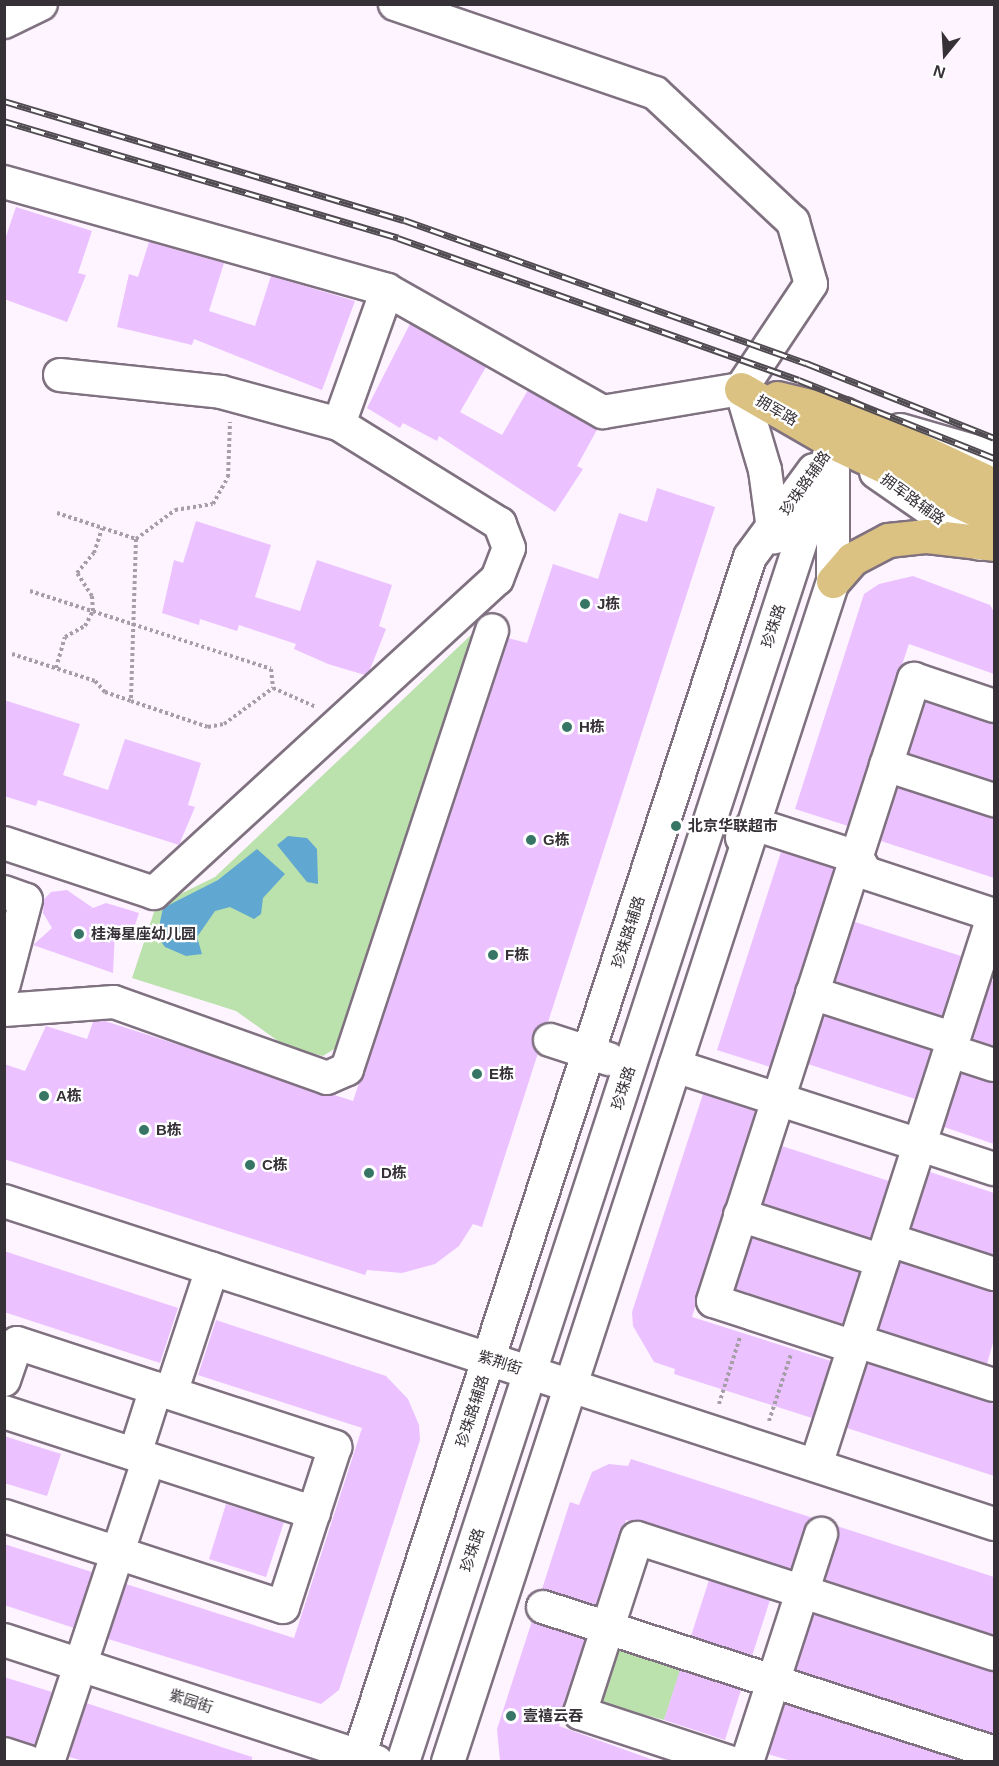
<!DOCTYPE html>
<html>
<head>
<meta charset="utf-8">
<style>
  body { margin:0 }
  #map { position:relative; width:999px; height:1766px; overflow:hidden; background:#fef4ff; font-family:Arial,"Noto Sans SC",sans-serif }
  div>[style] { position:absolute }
  .green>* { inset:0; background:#bbe1ad }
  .water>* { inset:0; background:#60a7d1 }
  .building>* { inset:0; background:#ebc2ff }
  .path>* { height:4px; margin-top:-2px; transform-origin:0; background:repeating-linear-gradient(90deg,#a69ea7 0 3px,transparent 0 6px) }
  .roads { filter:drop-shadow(2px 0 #7f7180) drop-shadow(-2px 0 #7f7180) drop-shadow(0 2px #7f7180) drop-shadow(0 -2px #7f7180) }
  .minor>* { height:32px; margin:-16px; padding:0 16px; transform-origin:16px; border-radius:16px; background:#fff }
  .major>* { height:33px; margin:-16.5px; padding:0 16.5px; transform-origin:16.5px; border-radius:16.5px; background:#dbc282 }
  .rail>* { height:7px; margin-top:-3.5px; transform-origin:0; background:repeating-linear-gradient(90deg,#fff 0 14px,#504a51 0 28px); box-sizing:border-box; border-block:2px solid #504a51 }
  .dots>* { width:16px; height:16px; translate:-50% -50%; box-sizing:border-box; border:3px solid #fff; border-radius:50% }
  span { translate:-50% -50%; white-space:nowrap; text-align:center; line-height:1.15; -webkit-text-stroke:4.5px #fff; paint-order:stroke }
  .street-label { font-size:15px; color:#363037 }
  .poi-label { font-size:15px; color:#363037; font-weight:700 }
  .left { translate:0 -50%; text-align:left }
  .frame { position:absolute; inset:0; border:6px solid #363037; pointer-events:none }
  .north { position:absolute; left:915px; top:24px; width:60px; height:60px; -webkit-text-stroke:4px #fff; paint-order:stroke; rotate:198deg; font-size:16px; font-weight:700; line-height:24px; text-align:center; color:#363037 }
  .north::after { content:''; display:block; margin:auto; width:21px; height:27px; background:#363037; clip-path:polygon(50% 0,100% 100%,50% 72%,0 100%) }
</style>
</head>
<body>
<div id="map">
  <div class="green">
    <div style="clip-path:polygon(471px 635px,475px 657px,342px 1044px,323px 1056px,285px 1046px,236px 1011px,132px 978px,156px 906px,215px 877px)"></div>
    <div style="clip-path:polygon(617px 1648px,681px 1669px,664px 1720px,599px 1702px)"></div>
  </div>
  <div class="water">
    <div style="clip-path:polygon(288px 836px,307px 838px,317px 849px,318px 884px,307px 882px,277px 845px)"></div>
    <div style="clip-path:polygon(257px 849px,285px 874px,263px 898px,261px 914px,254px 919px,230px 907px,215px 911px,197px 937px,202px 954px,186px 956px,165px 947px,157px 936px,163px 908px,218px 880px)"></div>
  </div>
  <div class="building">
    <div style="clip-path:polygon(16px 207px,92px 231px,78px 273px,86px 275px,67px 322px,4px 299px,4px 242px)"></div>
    <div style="clip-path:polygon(149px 242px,224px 263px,209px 311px,255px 326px,271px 276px,355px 301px,322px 390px,194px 339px,192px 345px,117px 327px,129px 274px,138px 277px)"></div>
    <div style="clip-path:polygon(410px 324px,486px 367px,460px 412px,502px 435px,528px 390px,598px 428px,577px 466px,583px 469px,555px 512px,439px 436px,437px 441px,403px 423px,400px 428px,367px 408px)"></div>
    <div style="clip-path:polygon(657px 488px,715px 507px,548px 1022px,533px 1035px,538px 1053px,482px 1227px,473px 1224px,459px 1246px,435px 1264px,402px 1273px,367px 1270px,365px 1275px,4px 1159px,4px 1064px,25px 1071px,46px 1026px,87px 1039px,93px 1022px,105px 1021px,353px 1101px,508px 638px,527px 643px,553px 564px,598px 579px,619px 513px,647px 522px)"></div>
    <div style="clip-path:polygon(196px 521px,271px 545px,255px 597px,300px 611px,317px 560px,392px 585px,379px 626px,386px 629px,369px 672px,365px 675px,328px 664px,294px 649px,296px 644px,239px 625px,237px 631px,200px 619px,199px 625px,162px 613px,174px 560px,183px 563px)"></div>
    <div style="clip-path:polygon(913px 576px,990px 605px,994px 612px,994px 674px,909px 644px,848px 826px,795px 809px,864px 594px,879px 584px)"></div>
    <div style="clip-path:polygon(4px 700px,80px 724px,63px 775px,108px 790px,125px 739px,201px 763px,188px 805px,195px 807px,179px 845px,38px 800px,36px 806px,4px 796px)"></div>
    <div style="clip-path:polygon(926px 702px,994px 724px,994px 781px,909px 753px)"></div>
    <div style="clip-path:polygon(898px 788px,994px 818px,994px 878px,881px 841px)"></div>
    <div style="clip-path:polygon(781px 852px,834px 868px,770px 1067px,717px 1050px)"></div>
    <div style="clip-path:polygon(67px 890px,93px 908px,106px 903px,139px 913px,131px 937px,115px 932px,113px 973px,33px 945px,52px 928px,43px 913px,44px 899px,51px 892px)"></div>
    <div style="clip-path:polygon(855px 922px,961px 956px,942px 1016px,835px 982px)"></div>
    <div style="clip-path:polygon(991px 980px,994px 981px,994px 1046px,972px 1039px)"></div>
    <div style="clip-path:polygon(824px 1016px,931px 1050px,915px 1099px,808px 1064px)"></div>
    <div style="clip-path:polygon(961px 1073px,994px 1083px,994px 1144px,944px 1127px)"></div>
    <div style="clip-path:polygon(703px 1094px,755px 1111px,692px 1317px,831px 1361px,812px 1418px,674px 1374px,675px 1369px,654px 1362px,633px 1326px,632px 1312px)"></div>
    <div style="clip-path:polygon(782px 1146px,889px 1181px,870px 1238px,763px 1204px)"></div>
    <div style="clip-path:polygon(930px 1172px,994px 1193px,994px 1255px,911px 1228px)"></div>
    <div style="clip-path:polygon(752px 1238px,859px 1273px,843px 1324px,736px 1289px)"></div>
    <div style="clip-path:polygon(4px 1251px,178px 1308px,160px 1363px,4px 1312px)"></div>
    <div style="clip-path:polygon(900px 1262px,994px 1292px,994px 1339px,987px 1364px,879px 1329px)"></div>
    <div style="clip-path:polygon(216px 1320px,386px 1376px,408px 1399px,419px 1425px,420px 1440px,339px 1690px,321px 1704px,108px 1639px,126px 1584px,294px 1638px,362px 1428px,198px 1375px)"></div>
    <div style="clip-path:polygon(868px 1363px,994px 1404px,994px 1476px,847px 1428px)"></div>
    <div style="clip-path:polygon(4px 1436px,61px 1454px,47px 1496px,4px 1483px)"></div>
    <div style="clip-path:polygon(631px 1459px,813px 1518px,804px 1528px,791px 1569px,626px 1520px,596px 1605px,542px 1589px,570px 1502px,579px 1505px,592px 1472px,609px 1464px,628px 1466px)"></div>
    <div style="clip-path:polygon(226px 1504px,284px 1522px,266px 1577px,209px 1559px)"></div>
    <div style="clip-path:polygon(837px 1526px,994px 1577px,994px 1635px,825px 1580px,838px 1540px)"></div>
    <div style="clip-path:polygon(4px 1544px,92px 1572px,74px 1628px,4px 1605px)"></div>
    <div style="clip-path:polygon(709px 1580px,770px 1600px,752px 1656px,691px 1636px)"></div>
    <div style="clip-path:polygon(814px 1614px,994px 1672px,994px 1734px,796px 1670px)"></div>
    <div style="clip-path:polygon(532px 1621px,585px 1640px,559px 1726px,656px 1761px,500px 1761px,497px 1729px)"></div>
    <div style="clip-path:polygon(680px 1670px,741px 1690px,725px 1740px,664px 1720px)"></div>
    <div style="clip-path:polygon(4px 1677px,52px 1692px,35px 1745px,4px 1736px)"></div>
    <div style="clip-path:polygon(86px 1703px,252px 1757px,252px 1761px,84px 1761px,69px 1757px)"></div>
    <div style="clip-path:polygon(785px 1704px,962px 1761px,791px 1761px,768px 1754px)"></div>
  </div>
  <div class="path">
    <div style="left:57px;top:513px;width:83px;rotate:18.2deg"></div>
    <div style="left:136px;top:539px;width:49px;rotate:-36.6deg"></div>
    <div style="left:175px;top:510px;width:38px;rotate:-9deg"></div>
    <div style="left:213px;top:504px;width:31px;rotate:-61deg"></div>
    <div style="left:228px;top:477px;width:55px;rotate:-87.9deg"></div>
    <div style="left:136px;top:539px;width:162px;rotate:91.8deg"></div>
    <div style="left:131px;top:701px;width:81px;rotate:18.7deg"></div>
    <div style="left:208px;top:727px;width:16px;rotate:-11deg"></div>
    <div style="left:224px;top:724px;width:61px;rotate:-36.3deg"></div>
    <div style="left:30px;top:591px;width:253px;rotate:17.9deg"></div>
    <div style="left:271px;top:669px;width:19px;rotate:84deg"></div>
    <div style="left:273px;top:688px;width:47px;rotate:23.8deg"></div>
    <div style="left:12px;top:654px;width:87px;rotate:18deg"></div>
    <div style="left:95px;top:681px;width:15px;rotate:48deg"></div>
    <div style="left:105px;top:692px;width:28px;rotate:19deg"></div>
    <div style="left:56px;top:668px;width:32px;rotate:-74deg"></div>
    <div style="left:65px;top:637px;width:23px;rotate:-29deg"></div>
    <div style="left:85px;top:626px;width:17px;rotate:-62deg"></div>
    <div style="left:93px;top:611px;width:15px;rotate:-94deg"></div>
    <div style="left:92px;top:596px;width:27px;rotate:-123deg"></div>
    <div style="left:77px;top:573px;width:26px;rotate:-50deg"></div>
    <div style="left:94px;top:553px;width:26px;rotate:-72deg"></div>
    <div style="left:719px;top:1404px;width:70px;rotate:-72.6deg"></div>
    <div style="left:769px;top:1421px;width:71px;rotate:-71.8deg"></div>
  </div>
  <div class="roads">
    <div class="minor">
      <div style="left:4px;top:22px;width:41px;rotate:-25.9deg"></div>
      <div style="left:4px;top:182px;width:398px;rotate:15.7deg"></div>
      <div style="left:387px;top:290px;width:248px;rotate:29.5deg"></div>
      <div style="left:603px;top:412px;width:140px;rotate:-9.5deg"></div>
      <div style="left:741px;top:389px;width:126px;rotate:-56.3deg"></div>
      <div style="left:811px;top:284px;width:65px;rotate:-106.2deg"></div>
      <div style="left:793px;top:222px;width:189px;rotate:-136.9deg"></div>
      <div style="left:655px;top:93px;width:275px;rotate:-161.1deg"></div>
      <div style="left:60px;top:375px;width:162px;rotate:6deg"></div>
      <div style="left:221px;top:392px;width:122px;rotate:15.2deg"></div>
      <div style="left:741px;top:389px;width:84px;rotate:73.5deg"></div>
      <div style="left:765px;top:470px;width:68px;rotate:82.3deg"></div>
      <div style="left:900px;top:430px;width:98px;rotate:16deg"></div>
      <div style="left:876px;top:472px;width:126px;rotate:34.7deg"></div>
      <div style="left:886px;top:765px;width:114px;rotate:18deg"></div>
      <div style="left:742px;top:838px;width:18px;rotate:-49deg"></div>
      <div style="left:754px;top:824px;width:108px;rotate:17.8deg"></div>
      <div style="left:857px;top:857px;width:18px;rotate:61deg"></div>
      <div style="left:866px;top:873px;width:135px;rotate:18.2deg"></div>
      <div style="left:4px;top:843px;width:158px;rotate:18.4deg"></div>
      <div style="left:154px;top:893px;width:465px;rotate:-42.5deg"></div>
      <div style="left:497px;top:579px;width:33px;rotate:-69deg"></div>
      <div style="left:509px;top:548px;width:26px;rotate:-111deg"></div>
      <div style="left:500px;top:524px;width:190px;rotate:-148.2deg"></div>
      <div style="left:339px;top:424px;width:142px;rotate:-70.3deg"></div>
      <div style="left:4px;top:892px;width:23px;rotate:20deg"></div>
      <div style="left:26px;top:900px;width:87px;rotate:104.7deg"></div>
      <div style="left:812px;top:993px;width:149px;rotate:17.9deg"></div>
      <div style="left:4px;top:1010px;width:110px;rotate:-4.2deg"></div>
      <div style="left:114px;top:1002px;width:226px;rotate:19.6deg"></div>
      <div style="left:327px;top:1078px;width:22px;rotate:-24deg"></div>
      <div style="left:347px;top:1069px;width:462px;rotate:-71.7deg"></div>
      <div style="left:550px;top:1040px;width:62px;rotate:17.9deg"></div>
      <div style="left:966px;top:1056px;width:29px;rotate:18deg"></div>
      <div style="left:675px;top:1066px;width:256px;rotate:17.9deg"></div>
      <div style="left:933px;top:1149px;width:64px;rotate:18.2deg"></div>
      <div style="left:4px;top:1201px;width:1041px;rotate:18.07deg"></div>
      <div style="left:740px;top:1215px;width:149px;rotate:17.9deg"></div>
      <div style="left:899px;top:1243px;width:100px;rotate:18.1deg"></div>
      <div style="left:866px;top:1344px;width:134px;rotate:17.8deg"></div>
      <div style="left:854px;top:1347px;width:148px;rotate:-161.9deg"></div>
      <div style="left:713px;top:1301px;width:654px;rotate:-72.09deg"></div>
      <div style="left:914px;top:679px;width:84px;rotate:18.6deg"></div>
      <div style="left:4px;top:1380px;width:39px;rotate:-71deg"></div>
      <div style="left:17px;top:1343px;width:335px;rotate:18.1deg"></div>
      <div style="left:335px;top:1447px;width:168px;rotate:108deg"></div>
      <div style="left:283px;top:1607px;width:293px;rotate:-161.9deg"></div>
      <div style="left:171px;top:1393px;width:131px;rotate:-71.7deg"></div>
      <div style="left:4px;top:1412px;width:326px;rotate:18deg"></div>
      <div style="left:135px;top:1454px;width:69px;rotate:-72.3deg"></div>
      <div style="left:816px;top:1465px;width:579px;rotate:-72.1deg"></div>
      <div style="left:543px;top:1607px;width:474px;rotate:17.9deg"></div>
      <div style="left:4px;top:1640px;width:392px;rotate:18.1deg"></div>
      <div style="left:4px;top:1754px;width:25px;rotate:18deg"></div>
      <div style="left:48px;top:1762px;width:319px;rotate:-71.6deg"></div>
      <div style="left:357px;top:1762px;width:1267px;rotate:-71.94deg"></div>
      <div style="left:750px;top:557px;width:108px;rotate:-53.7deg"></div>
      <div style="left:403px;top:1762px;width:1416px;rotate:-71.94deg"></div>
      <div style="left:448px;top:1762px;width:1242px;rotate:-71.94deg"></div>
      <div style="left:833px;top:581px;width:111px;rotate:-90deg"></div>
      <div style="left:729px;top:1762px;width:157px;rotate:-161.8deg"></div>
      <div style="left:580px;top:1713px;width:184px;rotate:-72deg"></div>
      <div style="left:637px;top:1538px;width:375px;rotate:18deg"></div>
      <div style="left:747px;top:1762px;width:240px;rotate:-72deg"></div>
    </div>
    <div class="major">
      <div style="left:741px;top:389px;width:106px;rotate:29.9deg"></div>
      <div style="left:833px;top:442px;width:178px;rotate:25.3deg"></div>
      <div style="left:777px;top:398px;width:68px;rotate:13.6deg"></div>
      <div style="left:843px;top:414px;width:167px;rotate:25.2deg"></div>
      <div style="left:833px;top:581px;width:29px;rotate:-49deg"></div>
      <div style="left:852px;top:559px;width:41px;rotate:-27.8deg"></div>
      <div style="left:888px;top:540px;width:39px;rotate:-6deg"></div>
      <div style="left:927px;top:536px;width:67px;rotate:6.8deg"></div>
    </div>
  </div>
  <div class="rail">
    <div style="left:4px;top:101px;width:417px;rotate:16.6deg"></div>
    <div style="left:404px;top:220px;width:427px;rotate:19.6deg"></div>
    <div style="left:806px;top:363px;width:202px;rotate:21.7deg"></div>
    <div style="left:4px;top:121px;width:411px;rotate:16.5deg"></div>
    <div style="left:398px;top:238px;width:425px;rotate:19.5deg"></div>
    <div style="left:799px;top:380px;width:210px;rotate:21.8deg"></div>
  </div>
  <div class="dots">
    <div style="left:585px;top:604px;background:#377664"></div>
    <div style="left:567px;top:727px;background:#377664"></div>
    <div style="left:676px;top:826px;background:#377664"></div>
    <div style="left:531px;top:840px;background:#377664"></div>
    <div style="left:79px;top:934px;background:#377664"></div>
    <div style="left:493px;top:955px;background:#377664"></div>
    <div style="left:477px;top:1074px;background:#377664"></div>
    <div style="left:44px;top:1096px;background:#377664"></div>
    <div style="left:144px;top:1130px;background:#377664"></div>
    <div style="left:250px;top:1165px;background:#377664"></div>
    <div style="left:369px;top:1173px;background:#377664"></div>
    <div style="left:511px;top:1716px;background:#377664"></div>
  </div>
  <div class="street-label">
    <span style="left:777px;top:410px;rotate:30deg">拥军路</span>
    <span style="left:805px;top:483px;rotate:-55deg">珍珠路辅路</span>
    <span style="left:913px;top:499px;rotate:36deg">拥军路辅路</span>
    <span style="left:773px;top:626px;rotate:-72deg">珍珠路</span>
    <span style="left:628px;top:932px;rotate:-72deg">珍珠路辅路</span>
    <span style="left:623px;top:1088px;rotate:-72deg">珍珠路</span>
    <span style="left:500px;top:1362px;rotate:18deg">紫荆街</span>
    <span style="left:472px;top:1411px;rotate:-72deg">珍珠路辅路</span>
    <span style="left:472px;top:1550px;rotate:-72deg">珍珠路</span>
    <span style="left:191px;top:1701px;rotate:18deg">紫园街</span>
  </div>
  <div class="poi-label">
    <span class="left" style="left:597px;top:604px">J栋</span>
    <span class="left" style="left:579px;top:727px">H栋</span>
    <span class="left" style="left:688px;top:826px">北京华联超巿</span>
    <span class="left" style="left:543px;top:840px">G栋</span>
    <span class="left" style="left:91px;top:934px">桂海星座幼儿园</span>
    <span class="left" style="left:505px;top:955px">F栋</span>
    <span class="left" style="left:489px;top:1074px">E栋</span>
    <span class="left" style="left:56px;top:1096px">A栋</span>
    <span class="left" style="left:156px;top:1130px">B栋</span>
    <span class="left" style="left:262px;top:1165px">C栋</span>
    <span class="left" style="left:381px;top:1173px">D栋</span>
    <span class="left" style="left:523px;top:1716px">壹禧云吞</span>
  </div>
  <div class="frame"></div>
  <div class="north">N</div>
</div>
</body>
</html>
